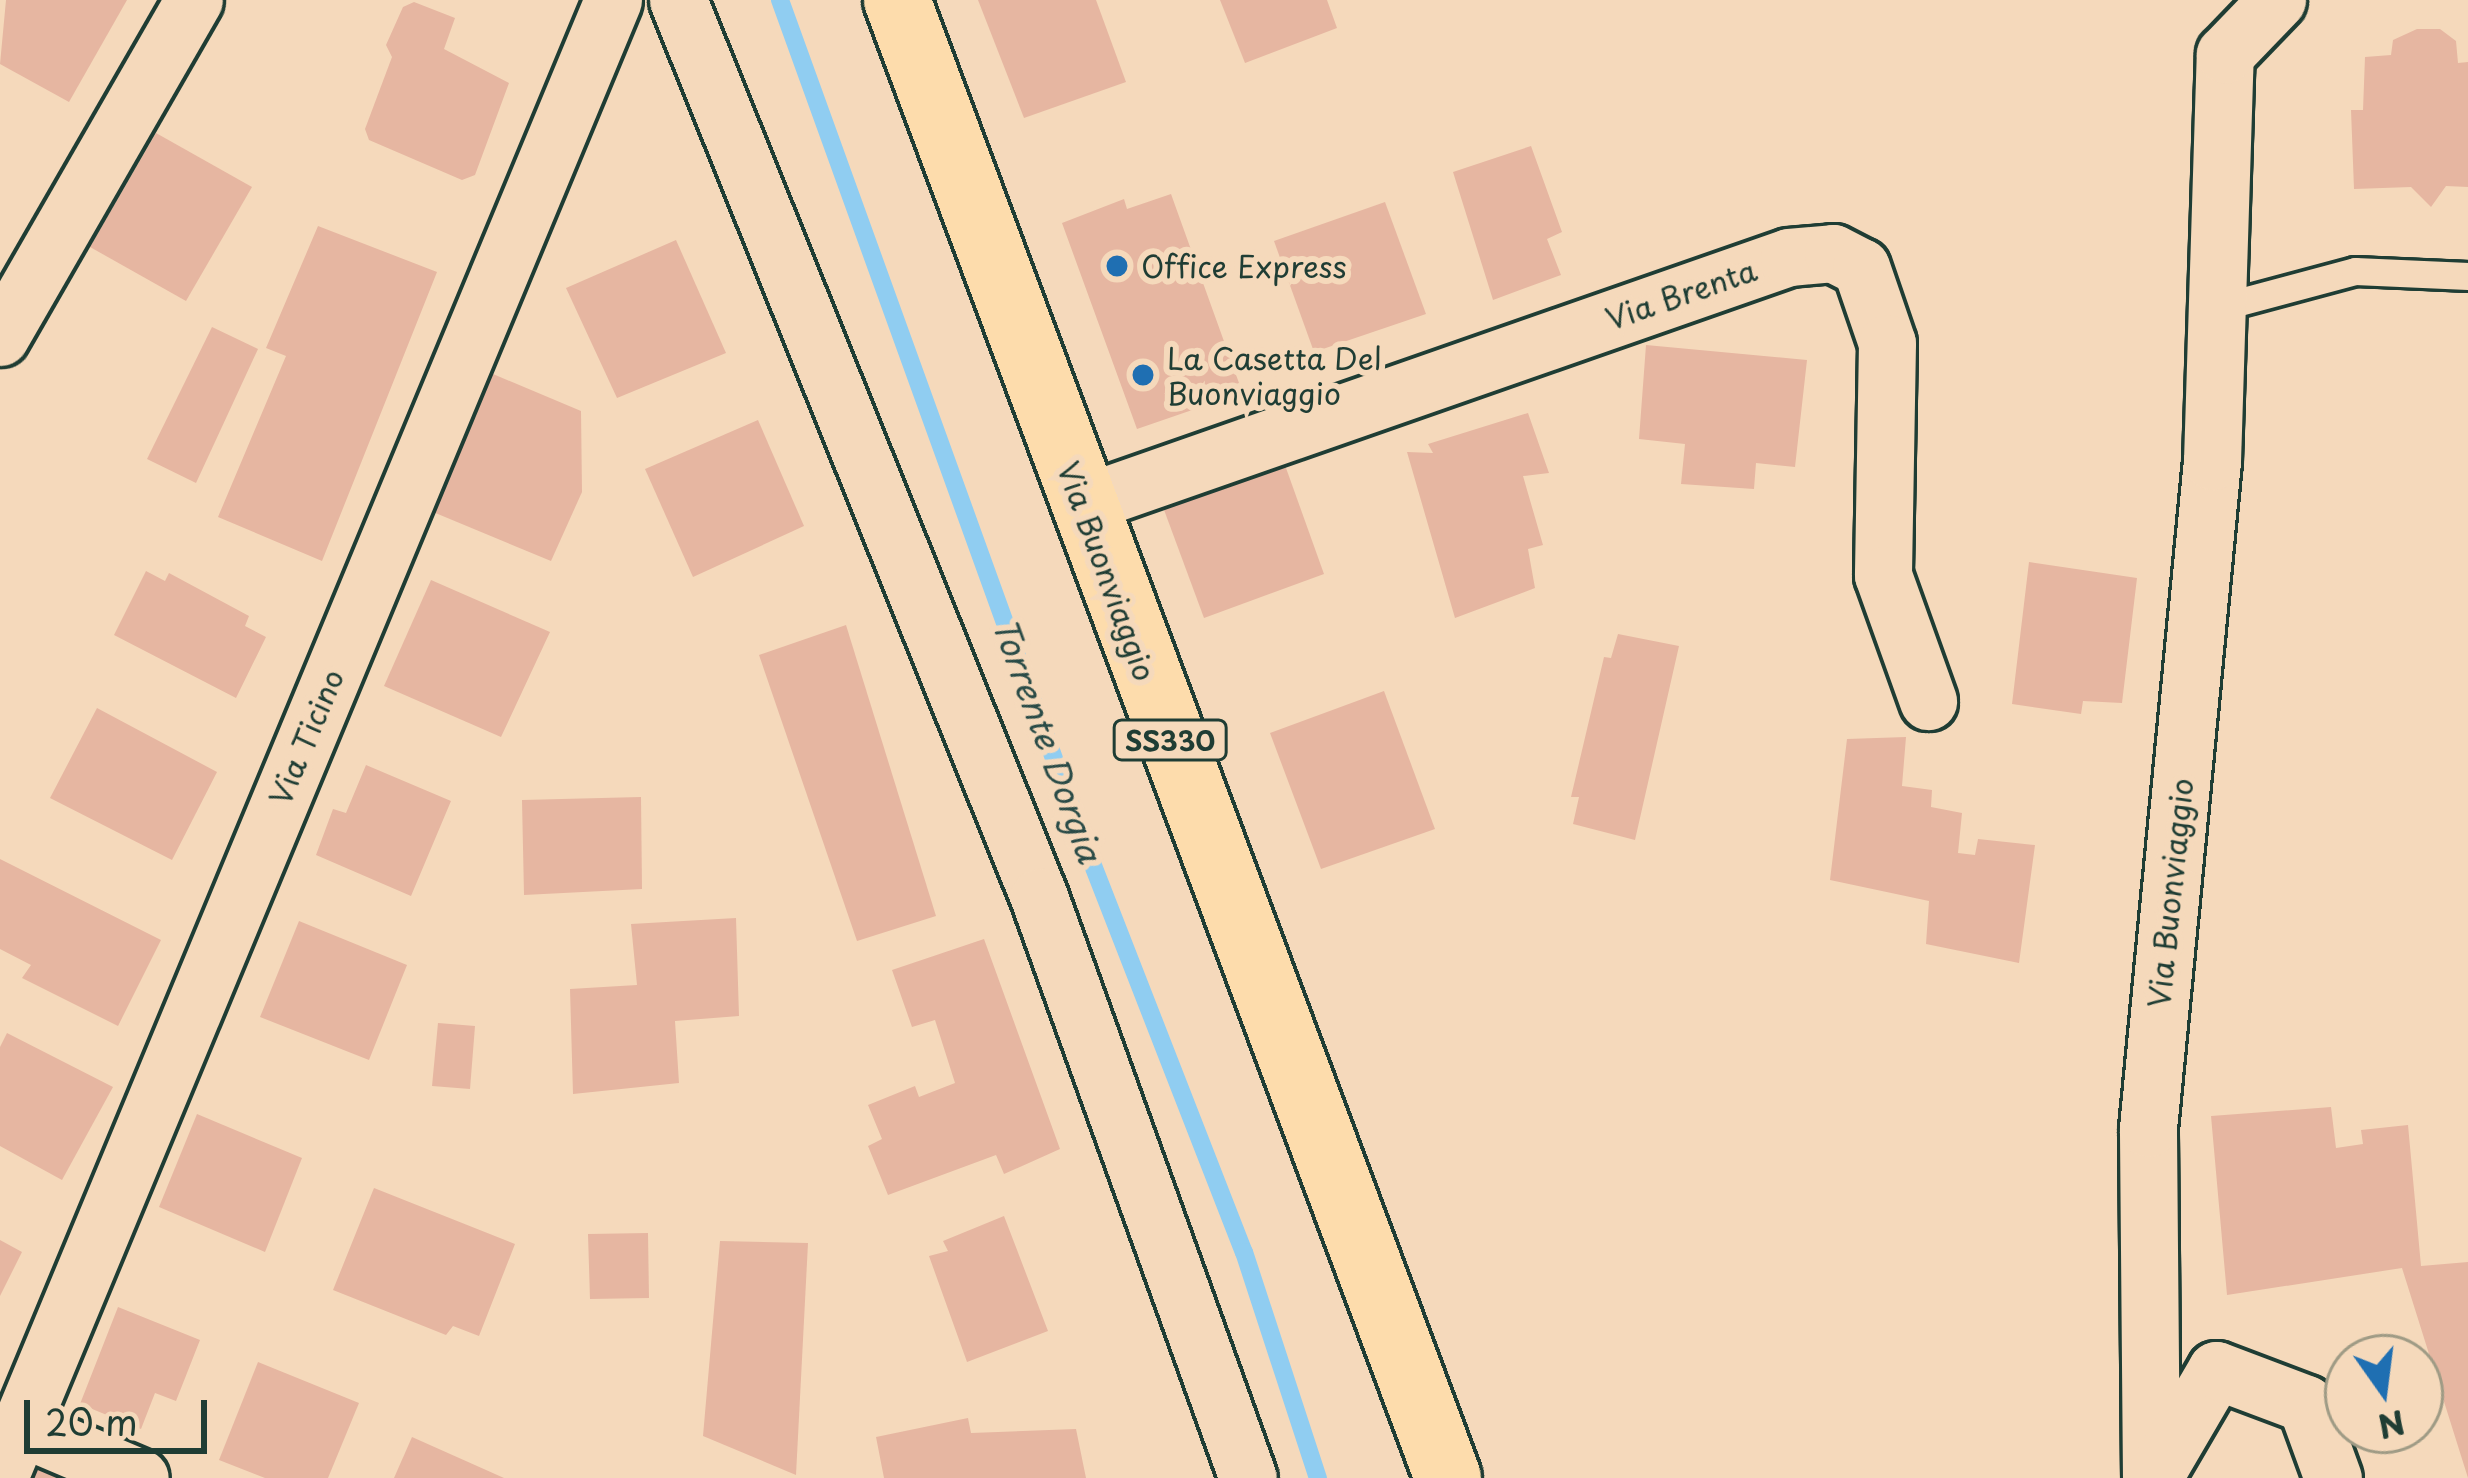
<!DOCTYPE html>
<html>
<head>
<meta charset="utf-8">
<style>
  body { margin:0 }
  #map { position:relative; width:2468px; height:1478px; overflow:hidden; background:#f5d9bb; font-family:"Playpen Sans",sans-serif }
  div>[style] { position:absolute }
  .stream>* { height:18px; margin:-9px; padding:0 9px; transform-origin:9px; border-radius:9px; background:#90cdf1 }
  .building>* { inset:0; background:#e6b6a1 }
  .roads { filter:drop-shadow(3px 0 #1f3d34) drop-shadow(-3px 0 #1f3d34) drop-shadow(0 3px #1f3d34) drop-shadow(0 -3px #1f3d34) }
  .service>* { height:27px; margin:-13.5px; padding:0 13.5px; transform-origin:13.5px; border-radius:13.5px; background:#f5d9bb }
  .minor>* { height:57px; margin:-28.5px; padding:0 28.5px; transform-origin:28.5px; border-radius:28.5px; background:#f5d9bb }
  .primary>* { height:66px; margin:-33px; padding:0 33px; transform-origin:33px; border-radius:33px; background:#fddcac }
  .dots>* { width:33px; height:33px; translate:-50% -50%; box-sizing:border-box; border:6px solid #f5d9bb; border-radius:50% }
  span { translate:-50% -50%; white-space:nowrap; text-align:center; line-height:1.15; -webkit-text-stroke:12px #f5d9bb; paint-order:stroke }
  .shield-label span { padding:3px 9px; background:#f5d9bb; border:3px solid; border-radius:9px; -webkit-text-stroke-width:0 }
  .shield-label { font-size:27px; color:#1f3d34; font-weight:700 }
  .poi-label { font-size:30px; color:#1f3d34 }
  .left { translate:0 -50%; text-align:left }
  .street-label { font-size:30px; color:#1f3d34 }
  .water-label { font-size:33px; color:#2a4b47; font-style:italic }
  .north { position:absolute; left:2324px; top:1334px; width:120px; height:120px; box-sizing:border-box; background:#f5d9bb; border:3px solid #9f9b85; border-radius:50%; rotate:166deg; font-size:33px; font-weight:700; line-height:48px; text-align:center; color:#1f3d34 }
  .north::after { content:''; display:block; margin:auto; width:42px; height:54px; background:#1f6fb2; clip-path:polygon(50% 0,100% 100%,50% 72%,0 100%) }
  .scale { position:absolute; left:24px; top:1400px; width:183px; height:54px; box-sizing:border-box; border:6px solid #1f3d34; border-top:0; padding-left:15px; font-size:36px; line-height:42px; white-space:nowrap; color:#1f3d34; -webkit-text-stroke:9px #f5d9bb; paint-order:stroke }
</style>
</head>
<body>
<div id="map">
  <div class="stream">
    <div style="left:780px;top:0;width:904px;rotate:70.14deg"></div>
    <div style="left:1087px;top:850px;width:432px;rotate:68.7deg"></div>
    <div style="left:1244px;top:1252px;width:238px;rotate:71.9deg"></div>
  </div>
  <div class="building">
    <div style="clip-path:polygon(6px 0,127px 0,69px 102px,0 64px)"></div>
    <div style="clip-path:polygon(978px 0,1096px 0,1126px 82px,1024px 118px)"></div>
    <div style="clip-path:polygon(1220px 0,1327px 0,1337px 28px,1245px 63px)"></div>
    <div style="clip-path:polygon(414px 2px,455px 18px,444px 49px,509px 83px,475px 175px,462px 180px,369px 140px,365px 129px,392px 57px,386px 45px,403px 7px)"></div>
    <div style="clip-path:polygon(2417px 29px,2440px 29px,2456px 41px,2458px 63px,2468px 62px,2468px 187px,2446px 186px,2431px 207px,2411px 187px,2354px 189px,2351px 110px,2363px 110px,2365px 57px,2391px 55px,2393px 40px)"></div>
    <div style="clip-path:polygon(156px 133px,252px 187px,186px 301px,90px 247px)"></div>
    <div style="clip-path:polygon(1531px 146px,1562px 232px,1547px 239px,1561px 275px,1493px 300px,1453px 172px)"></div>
    <div style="clip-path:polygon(1171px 194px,1239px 383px,1194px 399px,1198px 408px,1137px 429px,1062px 223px,1124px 199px,1127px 209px)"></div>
    <div style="clip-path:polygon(1385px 202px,1426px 314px,1314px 352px,1274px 241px)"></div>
    <div style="clip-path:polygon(318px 226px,437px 272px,322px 561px,218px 517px,286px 356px,266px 348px)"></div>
    <div style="clip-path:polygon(676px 240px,726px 353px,617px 398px,566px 288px)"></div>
    <div style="clip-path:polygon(212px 327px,258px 349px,196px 483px,147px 459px)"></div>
    <div style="clip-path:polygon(1646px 345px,1807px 360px,1795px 467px,1756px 463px,1754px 489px,1681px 484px,1685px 444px,1639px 439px)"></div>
    <div style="clip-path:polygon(493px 374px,581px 411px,582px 492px,551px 561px,433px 512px)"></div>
    <div style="clip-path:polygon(1528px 413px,1549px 473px,1523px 476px,1543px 545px,1528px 549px,1535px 588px,1455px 618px,1407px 452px,1433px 453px,1428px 444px)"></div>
    <div style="clip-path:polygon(758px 420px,804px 526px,693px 577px,645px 469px)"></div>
    <div style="clip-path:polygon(1281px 454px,1324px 574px,1204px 618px,1160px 499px)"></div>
    <div style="clip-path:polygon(2029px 562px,2137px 578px,2122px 703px,2083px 701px,2081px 714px,2012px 704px)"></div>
    <div style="clip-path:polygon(146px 571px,165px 581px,169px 573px,249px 616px,245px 626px,266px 637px,236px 698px,114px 635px)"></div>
    <div style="clip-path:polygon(431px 580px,550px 632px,501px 737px,384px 686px)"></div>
    <div style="clip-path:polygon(846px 625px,936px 916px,857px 941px,759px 655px)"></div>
    <div style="clip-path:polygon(1618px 634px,1679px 646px,1635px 840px,1573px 824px,1579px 797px,1571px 797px,1604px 657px,1611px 658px)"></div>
    <div style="clip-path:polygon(1384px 691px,1435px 829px,1321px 869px,1270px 733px)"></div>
    <div style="clip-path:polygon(97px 708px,217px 772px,172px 860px,50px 798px)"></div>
    <div style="clip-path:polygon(1906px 737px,1902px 786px,1932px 790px,1931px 807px,1962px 813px,1958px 853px,1975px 855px,1978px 839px,2035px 845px,2019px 963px,1926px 944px,1929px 901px,1830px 880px,1847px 739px)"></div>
    <div style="clip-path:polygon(366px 765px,451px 801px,411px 896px,316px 855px,333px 809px,346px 813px)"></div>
    <div style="clip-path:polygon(641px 797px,642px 889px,524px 895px,522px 800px)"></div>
    <div style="clip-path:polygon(0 859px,161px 940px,118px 1026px,22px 978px,31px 965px,0 949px)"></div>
    <div style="clip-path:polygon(736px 918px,739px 1016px,675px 1021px,679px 1083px,573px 1094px,570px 989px,637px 985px,631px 924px)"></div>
    <div style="clip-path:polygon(299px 921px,407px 965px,369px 1060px,260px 1017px)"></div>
    <div style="clip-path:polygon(984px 939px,1060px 1149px,1004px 1174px,996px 1155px,888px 1195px,868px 1146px,882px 1139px,868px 1105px,915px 1086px,919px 1097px,955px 1083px,935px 1020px,912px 1027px,892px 970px)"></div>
    <div style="clip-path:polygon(438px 1023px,475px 1026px,470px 1089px,432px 1086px)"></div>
    <div style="clip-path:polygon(7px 1033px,113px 1087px,62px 1180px,0 1146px,0 1047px)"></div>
    <div style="clip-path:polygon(2331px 1107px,2336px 1148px,2363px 1144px,2361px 1130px,2408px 1125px,2421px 1266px,2468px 1262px,2468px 1478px,2402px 1268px,2227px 1295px,2211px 1116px)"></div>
    <div style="clip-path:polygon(197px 1114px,302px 1158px,265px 1252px,159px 1207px)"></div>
    <div style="clip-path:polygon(374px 1188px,515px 1244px,479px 1336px,453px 1326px,446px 1335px,333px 1290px)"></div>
    <div style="clip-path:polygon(1004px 1216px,1048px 1331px,967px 1362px,929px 1256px,948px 1251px,943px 1241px)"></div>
    <div style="clip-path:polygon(648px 1233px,649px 1298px,590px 1299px,588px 1234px)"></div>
    <div style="clip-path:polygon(0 1240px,22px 1252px,0 1296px)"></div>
    <div style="clip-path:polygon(720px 1241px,808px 1243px,796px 1475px,703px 1436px)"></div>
    <div style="clip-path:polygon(118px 1307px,200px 1340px,176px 1401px,155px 1393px,141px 1429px,80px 1404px)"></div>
    <div style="clip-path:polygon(258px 1362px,359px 1403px,328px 1478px,265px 1478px,219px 1460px)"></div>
    <div style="clip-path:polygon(968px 1418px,971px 1433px,1076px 1429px,1086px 1478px,884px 1478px,876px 1437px)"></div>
    <div style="clip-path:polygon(412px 1437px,504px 1478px,394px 1478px)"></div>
    <div style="clip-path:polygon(32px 1454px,90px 1478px,22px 1478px)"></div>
  </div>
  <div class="roads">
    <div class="service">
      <div style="left:2217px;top:308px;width:143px;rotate:-15deg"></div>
      <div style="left:2355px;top:271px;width:113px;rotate:2.5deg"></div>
    </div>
    <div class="minor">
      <div style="left:678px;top:0;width:967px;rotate:68.08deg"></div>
      <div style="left:1039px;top:897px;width:617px;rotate:70.22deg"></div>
      <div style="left:0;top:337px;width:389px;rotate:-60.1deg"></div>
      <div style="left:1082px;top:504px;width:749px;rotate:-19.26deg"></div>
      <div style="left:1789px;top:257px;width:44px;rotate:-5.2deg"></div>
      <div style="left:1833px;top:253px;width:31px;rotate:27deg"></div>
      <div style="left:1861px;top:267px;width:80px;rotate:71.1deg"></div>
      <div style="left:1887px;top:343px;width:232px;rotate:91deg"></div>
      <div style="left:1883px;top:575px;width:134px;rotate:70.3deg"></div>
      <div style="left:20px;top:1427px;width:130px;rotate:23deg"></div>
      <div style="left:0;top:1475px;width:1597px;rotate:-67.43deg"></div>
      <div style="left:2151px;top:1478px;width:350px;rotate:-90.5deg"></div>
      <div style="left:2148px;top:1128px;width:670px;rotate:-84.52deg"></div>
      <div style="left:2212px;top:461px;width:407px;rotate:-88.2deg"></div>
      <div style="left:2225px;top:54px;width:75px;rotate:-46.1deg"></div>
      <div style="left:2153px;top:1478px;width:125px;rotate:-59.7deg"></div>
      <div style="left:2216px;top:1370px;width:96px;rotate:20.7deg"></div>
      <div style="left:2306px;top:1404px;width:79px;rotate:70deg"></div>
    </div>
    <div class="primary">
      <div style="left:897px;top:0;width:1577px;rotate:69.55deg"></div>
    </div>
  </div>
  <div class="dots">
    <div style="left:1117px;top:266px;background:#1f6fb2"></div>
    <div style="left:1143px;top:375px;background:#1f6fb2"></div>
  </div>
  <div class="shield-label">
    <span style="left:1170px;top:740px">SS330</span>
  </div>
  <div class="poi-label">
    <span class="left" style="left:1141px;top:266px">Office Express</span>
    <span class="left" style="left:1167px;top:375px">La Casetta Del<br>Buonviaggio</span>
  </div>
  <div class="street-label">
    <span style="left:1681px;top:294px;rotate:-19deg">Via Brenta</span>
    <span style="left:1107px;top:571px;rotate:70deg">Via Buonviaggio</span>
    <span style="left:306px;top:737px;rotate:-67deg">Via Ticino</span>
    <span style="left:2170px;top:893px;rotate:-84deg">Via Buonviaggio</span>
  </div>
  <div class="water-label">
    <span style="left:1048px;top:740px;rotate:70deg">Torrente Dorgia</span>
  </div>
  <div class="north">N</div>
  <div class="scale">20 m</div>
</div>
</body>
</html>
